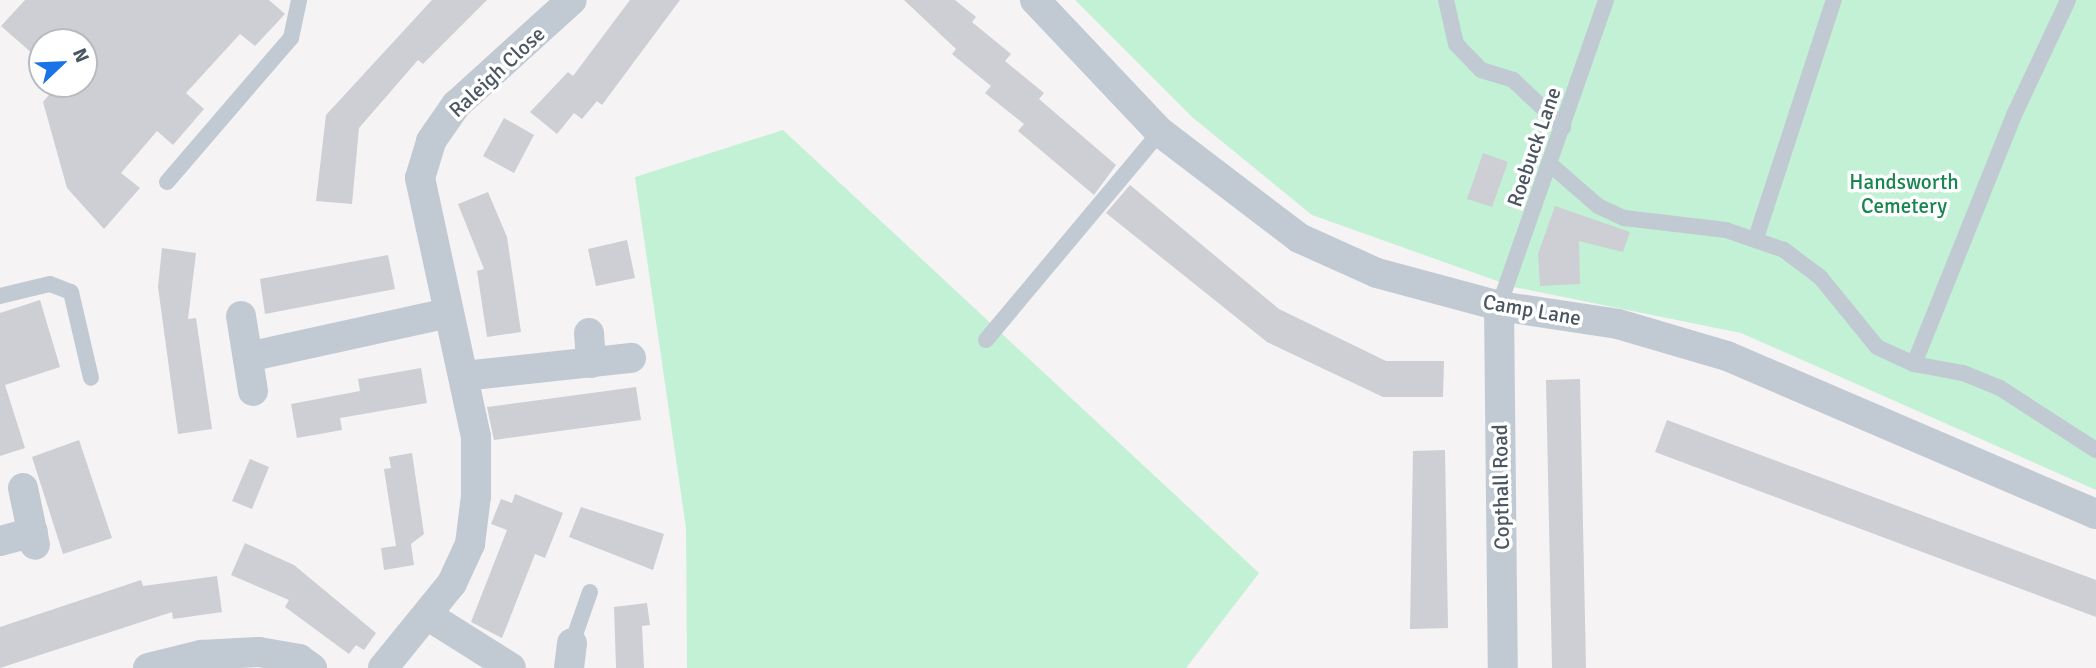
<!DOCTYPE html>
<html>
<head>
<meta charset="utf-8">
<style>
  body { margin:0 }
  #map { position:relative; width:2096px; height:668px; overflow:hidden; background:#f5f3f3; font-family:Signika,sans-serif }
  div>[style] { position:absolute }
  .green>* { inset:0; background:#c3f1d5 }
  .building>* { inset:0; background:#cdcfd5 }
  .service>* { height:16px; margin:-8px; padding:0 8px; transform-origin:8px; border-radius:8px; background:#c1cad2 }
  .minor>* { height:30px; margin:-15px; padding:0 15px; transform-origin:15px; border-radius:15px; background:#c1cad2 }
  span { translate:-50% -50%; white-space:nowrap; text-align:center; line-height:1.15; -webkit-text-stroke:7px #fff; paint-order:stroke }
  .street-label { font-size:21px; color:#4a5661 }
  .park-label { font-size:21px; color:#17864f }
  .north { position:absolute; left:28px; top:28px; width:70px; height:70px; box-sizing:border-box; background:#fff; border:2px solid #b7bbc0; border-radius:50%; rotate:67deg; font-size:19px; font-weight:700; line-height:28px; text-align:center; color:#4a5661 }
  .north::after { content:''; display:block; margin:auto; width:24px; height:32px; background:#1a73e8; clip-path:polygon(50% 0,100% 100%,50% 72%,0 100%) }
</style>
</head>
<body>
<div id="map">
  <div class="green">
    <div style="clip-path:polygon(1075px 0,2096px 0,2096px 490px,1741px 333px,1514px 287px,1312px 215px,1192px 117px)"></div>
    <div style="clip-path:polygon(783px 130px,1259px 573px,1186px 668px,687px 668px,686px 528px,635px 177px)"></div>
  </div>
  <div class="building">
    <div style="clip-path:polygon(25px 0,269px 0,285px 14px,255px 46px,240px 34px,186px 93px,204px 109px,173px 145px,157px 131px,121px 173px,140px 188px,104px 229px,67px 188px,43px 102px,58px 84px,84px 84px,84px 42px,42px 42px,42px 62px,1px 26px)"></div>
    <div style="clip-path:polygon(432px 0,487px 0,423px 64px,418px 60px,359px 128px,352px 204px,316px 201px,326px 115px)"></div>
    <div style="clip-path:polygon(630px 0,680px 0,602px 105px,597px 101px,582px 119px,574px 113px,557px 134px,530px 112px,568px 72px,573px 76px)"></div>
    <div style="clip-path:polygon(904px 0,955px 0,976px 17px,972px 22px,1011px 54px,1005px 61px,1044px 93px,1039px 99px,1116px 165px,1094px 195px,1018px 131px,1024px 124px,985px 93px,991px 86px,952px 54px,956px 49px)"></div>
    <div style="clip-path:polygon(504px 118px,534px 135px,514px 173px,483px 156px)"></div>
    <div style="clip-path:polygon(1483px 153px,1508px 162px,1492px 207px,1467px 199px)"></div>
    <div style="clip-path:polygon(1130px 185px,1279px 309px,1386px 361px,1444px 361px,1443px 397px,1383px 397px,1267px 342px,1106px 213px)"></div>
    <div style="clip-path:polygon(488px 192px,507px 237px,521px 332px,487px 337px,477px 271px,484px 269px,458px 204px)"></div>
    <div style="clip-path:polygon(1555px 206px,1630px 232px,1623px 252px,1579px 241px,1580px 284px,1540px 286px,1538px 254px)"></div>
    <div style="clip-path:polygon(627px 240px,635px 278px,596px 286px,588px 249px)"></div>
    <div style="clip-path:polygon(162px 248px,196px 253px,188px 319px,196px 318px,212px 429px,178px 434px,158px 287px)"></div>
    <div style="clip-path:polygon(388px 255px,395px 289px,265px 314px,260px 279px)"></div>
    <div style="clip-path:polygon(40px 300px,60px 367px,5px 385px,25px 448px,0 456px,0 313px)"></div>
    <div style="clip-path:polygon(421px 368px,427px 403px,340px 418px,342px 430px,297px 438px,291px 404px,360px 391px,358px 379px)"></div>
    <div style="clip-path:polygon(1580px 379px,1586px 668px,1552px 668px,1546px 380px)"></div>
    <div style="clip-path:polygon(636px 387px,641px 420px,494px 440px,487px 407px)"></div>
    <div style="clip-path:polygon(1667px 420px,2096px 580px,2096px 617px,1655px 452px)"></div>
    <div style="clip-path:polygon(79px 440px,112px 538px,63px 554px,32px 457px)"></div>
    <div style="clip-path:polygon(1445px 450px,1448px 628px,1410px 629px,1413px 451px)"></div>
    <div style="clip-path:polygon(412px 453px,424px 534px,411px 544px,414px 565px,384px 570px,381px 548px,396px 546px,384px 469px,391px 468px,389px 457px)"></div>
    <div style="clip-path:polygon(250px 459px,269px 467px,252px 509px,232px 501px)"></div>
    <div style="clip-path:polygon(515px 494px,563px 513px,545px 558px,535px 554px,502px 638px,471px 622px,507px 530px,491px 524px,501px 499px,512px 503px)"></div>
    <div style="clip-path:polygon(581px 507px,664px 534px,653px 570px,569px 537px)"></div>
    <div style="clip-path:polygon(245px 543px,294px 565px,376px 633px,364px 650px,356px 645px,349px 654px,285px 607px,289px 600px,231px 575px)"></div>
    <div style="clip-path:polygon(217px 576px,222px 612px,173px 619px,172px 612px,0 668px,0 627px,141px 580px,143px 586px)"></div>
    <div style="clip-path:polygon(647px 603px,650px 625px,642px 626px,644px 668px,616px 668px,614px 607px)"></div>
  </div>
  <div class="service">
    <div style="left:1446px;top:0;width:45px;rotate:77.2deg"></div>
    <div style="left:1456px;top:44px;width:36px;rotate:46deg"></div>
    <div style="left:1481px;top:70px;width:34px;rotate:17deg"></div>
    <div style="left:1513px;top:80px;width:69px;rotate:43.2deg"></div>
    <div style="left:1551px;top:165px;width:62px;rotate:41.1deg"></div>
    <div style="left:1598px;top:206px;width:29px;rotate:25deg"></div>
    <div style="left:1624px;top:218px;width:103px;rotate:6.7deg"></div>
    <div style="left:1726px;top:230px;width:61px;rotate:19deg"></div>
    <div style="left:1784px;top:250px;width:45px;rotate:36.9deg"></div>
    <div style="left:1820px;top:277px;width:90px;rotate:50.8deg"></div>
    <div style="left:1877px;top:347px;width:41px;rotate:24.7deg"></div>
    <div style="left:1914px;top:364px;width:50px;rotate:10.4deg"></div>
    <div style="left:1963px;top:373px;width:40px;rotate:22deg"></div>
    <div style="left:2000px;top:388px;width:114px;rotate:32.9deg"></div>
    <div style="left:167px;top:182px;width:190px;rotate:-49.3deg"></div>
    <div style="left:291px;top:38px;width:39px;rotate:-78deg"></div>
    <div style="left:1756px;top:238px;width:250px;rotate:-71.9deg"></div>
    <div style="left:0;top:296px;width:51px;rotate:-13.5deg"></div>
    <div style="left:50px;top:284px;width:22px;rotate:21deg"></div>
    <div style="left:71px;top:292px;width:88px;rotate:76.9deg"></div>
    <div style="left:1499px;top:306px;width:324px;rotate:-70.7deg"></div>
    <div style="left:986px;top:340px;width:271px;rotate:-50.1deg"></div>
    <div style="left:1914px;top:364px;width:268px;rotate:-68.1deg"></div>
    <div style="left:2014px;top:115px;width:127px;rotate:-64.8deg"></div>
    <div style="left:572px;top:643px;width:54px;rotate:-70.6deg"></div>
  </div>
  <div class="minor">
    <div style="left:1035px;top:0;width:182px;rotate:46.6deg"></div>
    <div style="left:1160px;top:132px;width:175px;rotate:37.3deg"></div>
    <div style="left:1299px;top:238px;width:85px;rotate:24.2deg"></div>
    <div style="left:1377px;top:273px;width:126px;rotate:15.1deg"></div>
    <div style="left:1499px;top:306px;width:120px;rotate:8.6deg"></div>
    <div style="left:1618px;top:324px;width:114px;rotate:16.4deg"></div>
    <div style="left:1727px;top:356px;width:401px;rotate:23.2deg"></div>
    <div style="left:1499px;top:306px;width:362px;rotate:89.4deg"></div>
    <div style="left:241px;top:316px;width:76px;rotate:80.9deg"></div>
    <div style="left:589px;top:333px;width:30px;rotate:86deg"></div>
    <div style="left:248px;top:357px;width:205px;rotate:-12.4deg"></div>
    <div style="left:464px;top:376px;width:168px;rotate:-6.2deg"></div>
    <div style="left:23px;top:488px;width:58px;rotate:78.1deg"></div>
    <div style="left:0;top:541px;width:34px;rotate:-15deg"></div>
    <div style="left:427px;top:615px;width:99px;rotate:32.2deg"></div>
    <div style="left:148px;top:668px;width:55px;rotate:-13.8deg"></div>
    <div style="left:201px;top:655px;width:58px;rotate:-3deg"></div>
    <div style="left:259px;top:652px;width:41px;rotate:9.9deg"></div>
    <div style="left:299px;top:659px;width:16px;rotate:35deg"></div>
    <div style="left:383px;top:668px;width:109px;rotate:-50.9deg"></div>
    <div style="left:452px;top:583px;width:43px;rotate:-65.2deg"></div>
    <div style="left:470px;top:544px;width:48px;rotate:-82.9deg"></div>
    <div style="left:476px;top:496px;width:59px;rotate:-90deg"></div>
    <div style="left:476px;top:437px;width:265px;rotate:-102.2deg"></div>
    <div style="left:420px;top:178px;width:39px;rotate:-73deg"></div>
    <div style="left:431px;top:141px;width:44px;rotate:-55.2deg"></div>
    <div style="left:456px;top:105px;width:156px;rotate:-42.2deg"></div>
    <div style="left:569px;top:668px;width:25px;rotate:-83deg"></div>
  </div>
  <div class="street-label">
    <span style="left:497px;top:72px;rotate:-43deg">Raleigh Close</span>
    <span style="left:1534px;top:147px;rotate:-71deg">Roebuck Lane</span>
    <span style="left:1532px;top:310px;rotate:10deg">Camp Lane</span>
    <span style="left:1501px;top:487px;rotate:-91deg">Copthall Road</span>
  </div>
  <div class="park-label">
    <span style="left:1904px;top:194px">Handsworth<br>Cemetery</span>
  </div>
  <div class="north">N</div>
</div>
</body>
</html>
